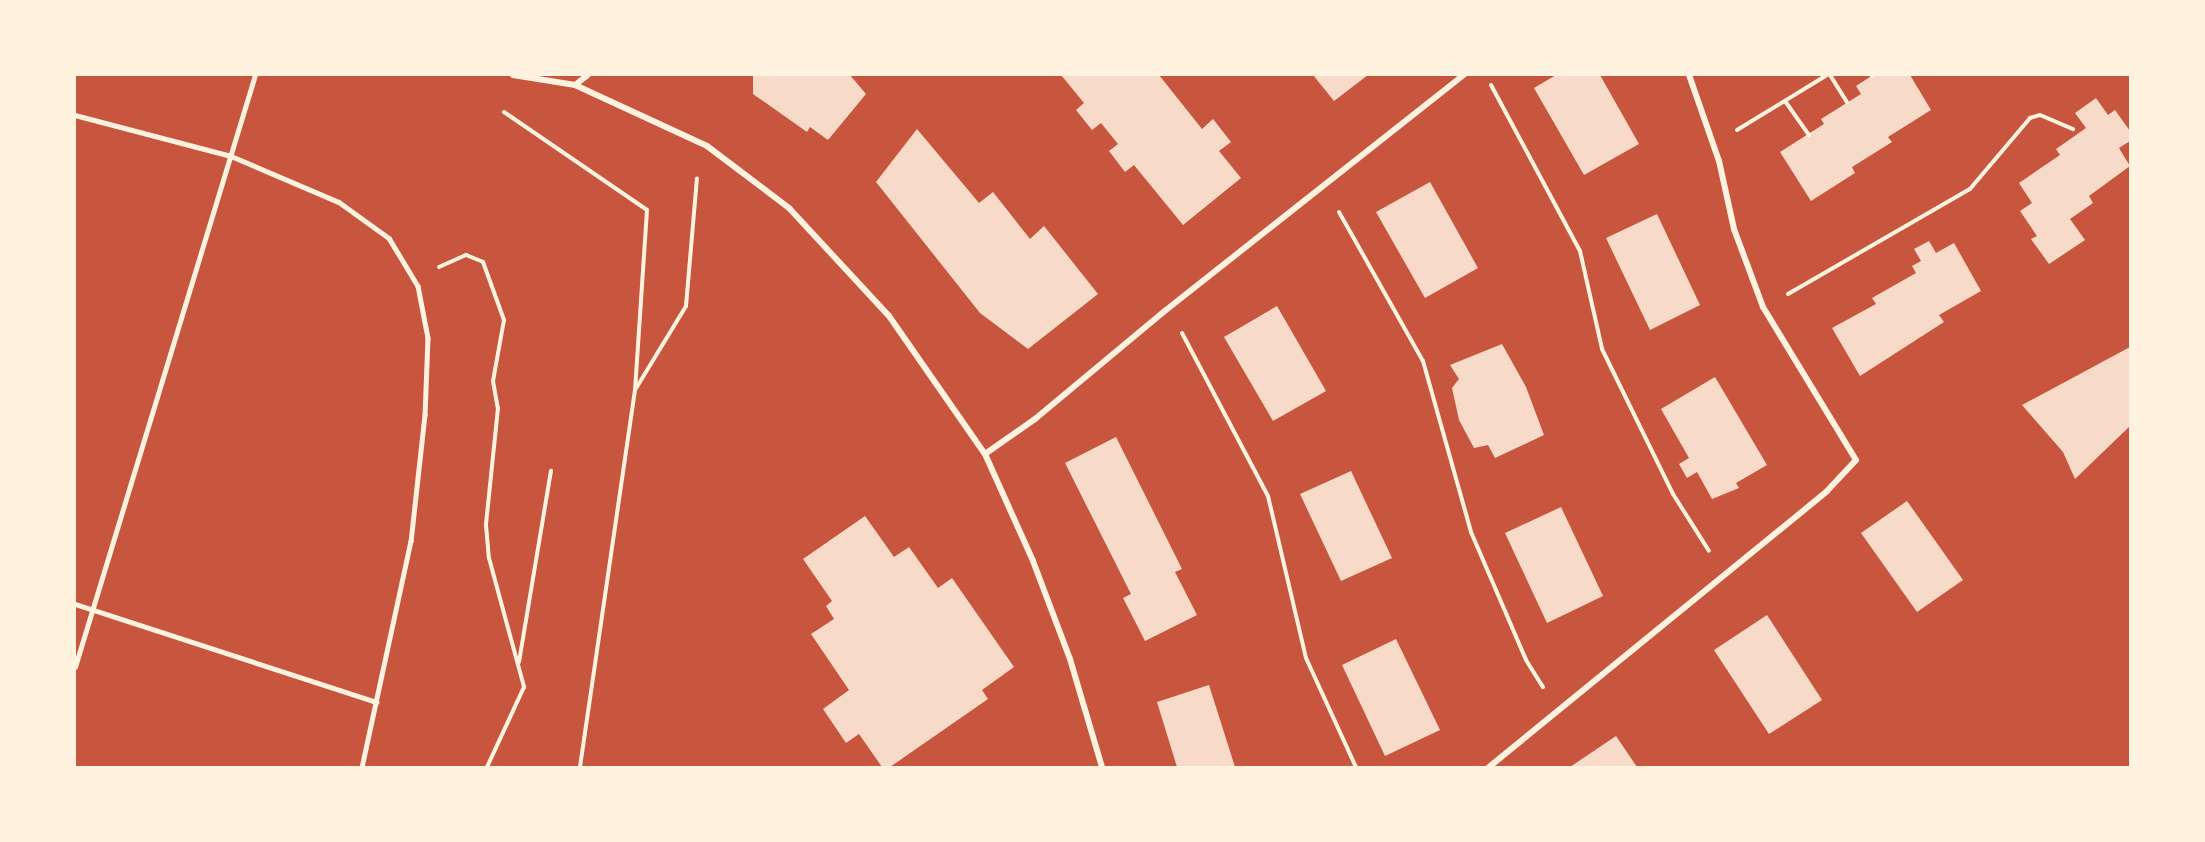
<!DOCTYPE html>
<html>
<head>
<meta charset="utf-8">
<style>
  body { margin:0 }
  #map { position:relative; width:2205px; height:842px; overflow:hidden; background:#c8553d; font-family:"Alegreya Sans",sans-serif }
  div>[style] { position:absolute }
  .building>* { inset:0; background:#f7dbc8 }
  .path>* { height:4px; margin:-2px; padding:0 2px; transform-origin:2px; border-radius:2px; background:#fff3e0 }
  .service>* { height:4.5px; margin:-2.25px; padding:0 2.25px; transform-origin:2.25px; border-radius:2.25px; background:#fff3e0 }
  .minor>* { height:6px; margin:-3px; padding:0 3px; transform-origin:3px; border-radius:3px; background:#fff3e0 }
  span { translate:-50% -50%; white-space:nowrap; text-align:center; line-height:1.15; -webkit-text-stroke:5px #fff3e0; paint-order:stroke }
  .frame { position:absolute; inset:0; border:76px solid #fff3e0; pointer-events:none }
</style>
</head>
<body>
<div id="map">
  <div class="building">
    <div style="clip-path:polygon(753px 75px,850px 75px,866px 94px,828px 140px,810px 127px,807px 132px,753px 94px)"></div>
    <div style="clip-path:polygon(1061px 75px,1159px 75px,1202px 129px,1213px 119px,1231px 142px,1219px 151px,1241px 178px,1183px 225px,1134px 165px,1125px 172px,1109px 151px,1118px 144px,1101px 123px,1092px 130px,1076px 110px,1084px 103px)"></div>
    <div style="clip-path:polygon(1313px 75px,1368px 75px,1334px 101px)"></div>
    <div style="clip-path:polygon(1556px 75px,1600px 75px,1639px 144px,1584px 175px,1534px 88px)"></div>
    <div style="clip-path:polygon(1873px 75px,1910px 75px,1931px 110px,1888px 137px,1892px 142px,1852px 167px,1855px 173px,1811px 201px,1780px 152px,1824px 124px,1821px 119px,1861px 94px,1856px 86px)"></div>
    <div style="clip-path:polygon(2096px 98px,2108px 115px,2115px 110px,2130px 131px,2130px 141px,2119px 148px,2130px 166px,2089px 196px,2093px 203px,2070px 219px,2085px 240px,2049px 264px,2031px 239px,2037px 236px,2020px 211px,2032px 203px,2019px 183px,2060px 155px,2056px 149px,2086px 128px,2075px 113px)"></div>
    <div style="clip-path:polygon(917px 129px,979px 203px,993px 192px,1030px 239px,1044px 226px,1098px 294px,1028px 349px,980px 313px,876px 182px)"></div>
    <div style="clip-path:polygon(1430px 182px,1478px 268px,1425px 298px,1376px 212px)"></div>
    <div style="clip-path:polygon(1657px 214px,1700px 305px,1650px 330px,1606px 238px)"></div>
    <div style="clip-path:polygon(1929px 241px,1936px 253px,1954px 243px,1981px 291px,1939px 315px,1944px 322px,1860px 376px,1832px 328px,1876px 304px,1872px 298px,1916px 273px,1912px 266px,1921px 261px,1914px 249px)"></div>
    <div style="clip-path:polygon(1277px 306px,1326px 391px,1273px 421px,1224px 337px)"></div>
    <div style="clip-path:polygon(1502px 344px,1526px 387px,1544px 435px,1495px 458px,1488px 445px,1474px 448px,1459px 420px,1452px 388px,1459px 379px,1450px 365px)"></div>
    <div style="clip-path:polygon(2130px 347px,2130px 426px,2075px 479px,2063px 452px,2022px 405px)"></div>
    <div style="clip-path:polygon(1715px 377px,1767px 465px,1736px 483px,1739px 488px,1712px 499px,1697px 472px,1687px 478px,1679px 464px,1689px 458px,1661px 409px)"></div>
    <div style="clip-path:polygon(1116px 437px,1182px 569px,1175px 572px,1197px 615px,1145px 641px,1123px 598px,1131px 594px,1065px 463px)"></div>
    <div style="clip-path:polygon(1351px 471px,1392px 558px,1341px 581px,1300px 494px)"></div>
    <div style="clip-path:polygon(1907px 501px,1963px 580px,1917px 612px,1861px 533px)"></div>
    <div style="clip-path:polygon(1561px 507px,1603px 596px,1547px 623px,1505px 533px)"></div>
    <div style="clip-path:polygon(865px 516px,894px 557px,909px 547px,938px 588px,952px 578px,1014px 667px,982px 690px,988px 699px,890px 767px,882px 767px,859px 734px,846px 743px,823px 709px,849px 690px,811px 634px,834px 619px,826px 606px,832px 601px,803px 559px)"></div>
    <div style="clip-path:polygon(1767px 615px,1822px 700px,1769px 734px,1714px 650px)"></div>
    <div style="clip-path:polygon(1396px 639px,1440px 730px,1385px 756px,1342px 665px)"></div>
    <div style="clip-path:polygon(1209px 685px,1235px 767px,1177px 767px,1157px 702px)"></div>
    <div style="clip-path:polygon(1616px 736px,1637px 767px,1570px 767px)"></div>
  </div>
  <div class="path">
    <div style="left:1830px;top:75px;width:32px;rotate:58deg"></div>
    <div style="left:1872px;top:75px;width:1px;rotate:90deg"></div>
    <div style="left:1491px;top:85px;width:188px;rotate:61.8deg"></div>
    <div style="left:1580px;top:251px;width:100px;rotate:77.3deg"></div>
    <div style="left:1602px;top:349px;width:161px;rotate:63.9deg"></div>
    <div style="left:1673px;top:494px;width:67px;rotate:57.7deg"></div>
    <div style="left:1785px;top:101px;width:42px;rotate:54.8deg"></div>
    <div style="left:504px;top:112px;width:173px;rotate:34.4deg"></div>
    <div style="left:647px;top:210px;width:179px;rotate:93.8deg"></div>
    <div style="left:1737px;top:130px;width:105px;rotate:-31.4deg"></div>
    <div style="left:1339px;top:212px;width:171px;rotate:60.6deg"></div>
    <div style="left:1423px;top:361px;width:178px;rotate:74.3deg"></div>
    <div style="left:1471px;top:532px;width:139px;rotate:66.7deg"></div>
    <div style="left:1526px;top:660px;width:32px;rotate:58deg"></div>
    <div style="left:439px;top:267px;width:30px;rotate:-24deg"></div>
    <div style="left:466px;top:255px;width:18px;rotate:22deg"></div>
    <div style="left:483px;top:262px;width:62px;rotate:70.1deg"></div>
    <div style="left:504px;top:320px;width:62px;rotate:100.2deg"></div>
    <div style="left:493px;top:381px;width:27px;rotate:80deg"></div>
    <div style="left:498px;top:408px;width:118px;rotate:95.9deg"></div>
    <div style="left:486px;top:525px;width:33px;rotate:85deg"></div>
    <div style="left:489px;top:558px;width:134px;rotate:74.8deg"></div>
    <div style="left:524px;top:687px;width:88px;rotate:114.8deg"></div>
    <div style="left:1788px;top:294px;width:210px;rotate:-30deg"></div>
    <div style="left:1970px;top:189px;width:93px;rotate:-49.8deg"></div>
    <div style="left:2030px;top:118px;width:10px;rotate:-17deg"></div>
    <div style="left:2040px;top:115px;width:36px;rotate:23deg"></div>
    <div style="left:1182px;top:333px;width:184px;rotate:62.2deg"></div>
    <div style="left:1268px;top:496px;width:166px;rotate:76.8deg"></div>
    <div style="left:1306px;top:658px;width:120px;rotate:65.4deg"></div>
    <div style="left:519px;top:662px;width:194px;rotate:-80.5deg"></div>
    <div style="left:580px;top:767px;width:381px;rotate:-81.7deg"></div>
    <div style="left:635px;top:390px;width:98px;rotate:-58.7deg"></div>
    <div style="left:686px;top:306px;width:128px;rotate:-85.1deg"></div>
  </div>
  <div class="service">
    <div style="left:75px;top:115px;width:161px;rotate:14.7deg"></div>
    <div style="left:231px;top:156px;width:117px;rotate:23.1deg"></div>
    <div style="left:339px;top:202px;width:62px;rotate:35.8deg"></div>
    <div style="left:389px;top:238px;width:56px;rotate:58.9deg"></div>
    <div style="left:418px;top:286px;width:53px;rotate:79.1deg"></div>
    <div style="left:428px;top:338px;width:77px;rotate:92.2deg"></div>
    <div style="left:425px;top:415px;width:127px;rotate:96.3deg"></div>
    <div style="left:411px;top:541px;width:231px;rotate:102.2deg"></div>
    <div style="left:75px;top:604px;width:317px;rotate:18deg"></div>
    <div style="left:75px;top:667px;width:619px;rotate:-73.09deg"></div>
  </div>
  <div class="minor">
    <div style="left:513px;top:75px;width:63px;rotate:9.2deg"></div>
    <div style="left:575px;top:85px;width:145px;rotate:24.8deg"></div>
    <div style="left:707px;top:146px;width:103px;rotate:37.1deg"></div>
    <div style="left:789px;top:208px;width:147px;rotate:47.2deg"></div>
    <div style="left:889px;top:316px;width:168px;rotate:55.2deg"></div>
    <div style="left:985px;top:454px;width:117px;rotate:65.8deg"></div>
    <div style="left:1033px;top:561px;width:105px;rotate:69.3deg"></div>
    <div style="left:1070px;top:659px;width:113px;rotate:73.5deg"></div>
    <div style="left:575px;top:85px;width:16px;rotate:-38deg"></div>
    <div style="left:985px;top:454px;width:61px;rotate:-35deg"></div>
    <div style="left:1035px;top:419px;width:170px;rotate:-39.8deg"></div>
    <div style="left:1166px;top:310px;width:380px;rotate:-38.3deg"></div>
    <div style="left:1489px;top:767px;width:436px;rotate:-39.2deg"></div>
    <div style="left:1827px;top:491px;width:42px;rotate:-46.9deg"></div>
    <div style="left:1856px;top:460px;width:179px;rotate:-121.3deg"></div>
    <div style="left:1763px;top:307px;width:83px;rotate:-110.4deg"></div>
    <div style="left:1734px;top:229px;width:70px;rotate:-102.4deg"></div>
    <div style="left:1719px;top:161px;width:91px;rotate:-109.2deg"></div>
  </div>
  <div class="frame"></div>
</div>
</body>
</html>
